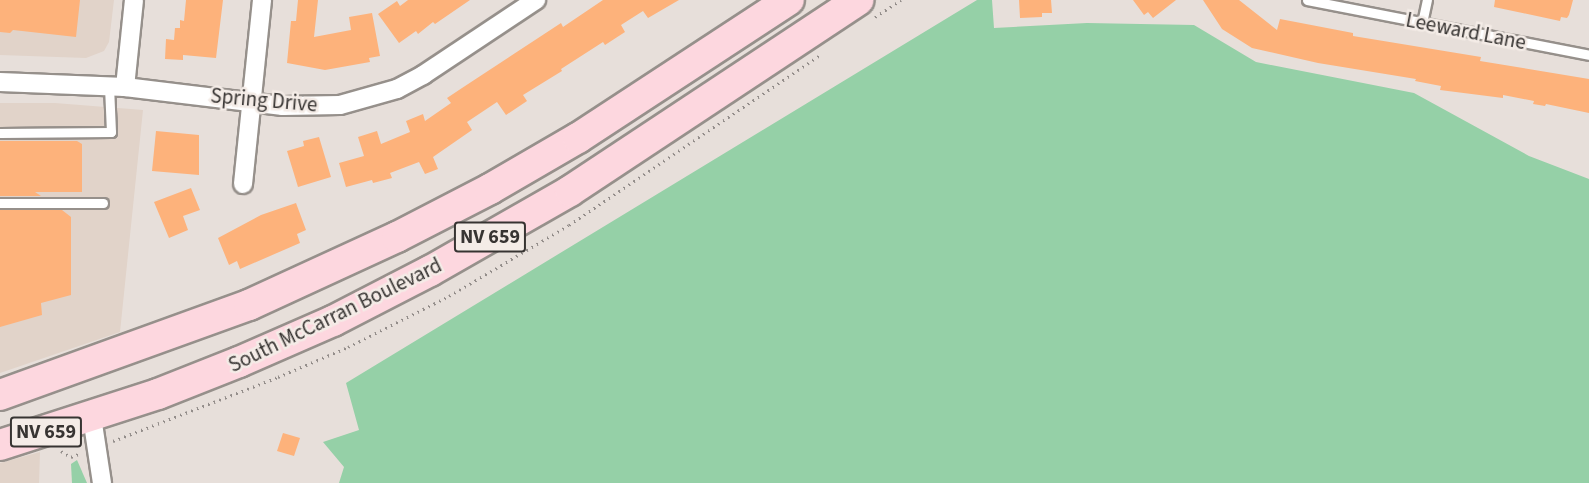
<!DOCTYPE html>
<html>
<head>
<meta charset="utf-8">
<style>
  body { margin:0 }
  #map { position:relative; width:1589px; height:483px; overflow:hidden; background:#e7dfda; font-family:"Source Sans 3",sans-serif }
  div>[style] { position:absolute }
  .built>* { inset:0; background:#e1d3c9 }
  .green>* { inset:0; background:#95d0a7 }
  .building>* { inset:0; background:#fdb27b }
  .path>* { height:3px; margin-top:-1.5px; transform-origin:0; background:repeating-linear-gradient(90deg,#938d8a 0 1.5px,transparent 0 6px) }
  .roads { filter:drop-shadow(2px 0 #96908b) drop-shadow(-2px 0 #96908b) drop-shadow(0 2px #96908b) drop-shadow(0 -2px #96908b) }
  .lane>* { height:9px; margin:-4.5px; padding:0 4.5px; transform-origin:4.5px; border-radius:4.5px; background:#fff }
  .street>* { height:18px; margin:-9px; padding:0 9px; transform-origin:9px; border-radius:9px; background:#fff }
  .primary>* { height:30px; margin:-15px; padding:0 15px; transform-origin:15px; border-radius:15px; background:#fdd7df }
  span { translate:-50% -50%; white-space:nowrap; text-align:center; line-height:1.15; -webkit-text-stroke:5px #f4ece7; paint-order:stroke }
  .shield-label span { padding:2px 4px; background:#f4ece7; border:2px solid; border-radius:4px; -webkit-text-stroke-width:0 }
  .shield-label { font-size:20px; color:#373432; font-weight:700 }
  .street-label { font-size:21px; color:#373432 }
</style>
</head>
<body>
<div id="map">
  <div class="built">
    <div style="clip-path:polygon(0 0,114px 0,109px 42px,104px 51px,86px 58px,0 55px)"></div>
    <div style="clip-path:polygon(0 103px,55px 103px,143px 110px,120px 332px,0 373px)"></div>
    <div style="clip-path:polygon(40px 452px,39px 483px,0 483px,0 463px)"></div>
  </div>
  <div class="green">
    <div style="clip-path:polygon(977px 0,992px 0,994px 28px,1087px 23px,1194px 25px,1256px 62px,1414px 93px,1529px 156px,1589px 179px,1589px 483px,339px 483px,344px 467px,323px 442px,359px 430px,346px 383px)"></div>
    <div style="clip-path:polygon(77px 460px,87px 483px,72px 483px,71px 464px)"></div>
  </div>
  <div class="building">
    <div style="clip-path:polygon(0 0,80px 0,76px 37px,13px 30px,10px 33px,0 32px)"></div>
    <div style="clip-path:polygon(186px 0,223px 0,216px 58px,183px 55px,183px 60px,165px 59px,166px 39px,174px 40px,175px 28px,180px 28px,180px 20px,184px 21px)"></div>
    <div style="clip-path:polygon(298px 0,318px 0,314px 37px,351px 30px,349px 17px,372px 13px,380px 56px,369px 58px,370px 62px,325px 70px,287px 63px,291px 21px,296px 21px)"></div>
    <div style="clip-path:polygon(408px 0,470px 0,435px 24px,433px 22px,418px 34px,416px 31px,399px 43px,378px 14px,397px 1px,400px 6px)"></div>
    <div style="clip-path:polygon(603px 0,679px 0,648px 18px,643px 11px,621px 25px,625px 32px,605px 45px,603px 42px,561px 69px,562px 71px,523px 95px,527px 101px,506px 115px,497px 102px,467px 122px,472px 130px,433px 157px,438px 169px,425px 174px,419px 162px,390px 173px,392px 178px,373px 183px,372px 180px,346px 187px,339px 163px,364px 156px,358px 137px,377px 131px,381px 144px,410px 132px,406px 121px,423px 114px,425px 121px,451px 103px,447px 98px,462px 88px,561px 23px,563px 27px)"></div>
    <div style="clip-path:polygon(1019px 0,1051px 0,1052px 13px,1042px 13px,1042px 17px,1020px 18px)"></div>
    <div style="clip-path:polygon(1133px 0,1176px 0,1153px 18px,1148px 12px,1144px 15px)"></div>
    <div style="clip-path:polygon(1203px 0,1239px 0,1277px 30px,1280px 19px,1353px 33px,1353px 36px,1481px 57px,1480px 61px,1589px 79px,1589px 113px,1546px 104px,1545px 106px,1533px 104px,1534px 101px,1503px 95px,1503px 98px,1440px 90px,1441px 86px,1415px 81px,1416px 79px,1318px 63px,1252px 48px,1222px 29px)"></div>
    <div style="clip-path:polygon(1495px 0,1573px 0,1569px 15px,1567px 18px,1561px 17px,1560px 21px,1494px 7px)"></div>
    <div style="clip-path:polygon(156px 131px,199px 135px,199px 175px,152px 171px)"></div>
    <div style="clip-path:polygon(319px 137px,331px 177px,298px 187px,287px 151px,304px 146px,303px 141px)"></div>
    <div style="clip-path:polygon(0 141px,77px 141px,82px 144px,82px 192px,35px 192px,41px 196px,0 196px)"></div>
    <div style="clip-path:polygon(191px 188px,200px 210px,183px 216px,188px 230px,169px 238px,154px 202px)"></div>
    <div style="clip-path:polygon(296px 203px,306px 230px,297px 234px,300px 243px,240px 269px,237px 261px,229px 265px,218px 238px,261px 215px)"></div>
    <div style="clip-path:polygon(0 210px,62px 210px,71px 217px,71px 295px,41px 303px,42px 315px,0 327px)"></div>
    <div style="clip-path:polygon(283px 433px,300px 438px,294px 456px,277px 451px)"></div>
  </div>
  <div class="path">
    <div style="left:875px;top:17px;width:31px;rotate:-33deg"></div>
    <div style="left:113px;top:441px;width:177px;rotate:-21.2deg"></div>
    <div style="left:278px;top:377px;width:76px;rotate:-23.2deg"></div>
    <div style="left:348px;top:347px;width:113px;rotate:-26.8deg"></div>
    <div style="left:449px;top:296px;width:139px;rotate:-30.6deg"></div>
    <div style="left:569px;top:225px;width:303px;rotate:-34.1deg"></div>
    <div style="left:61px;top:451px;width:12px;rotate:31deg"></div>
    <div style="left:71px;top:457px;width:11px;rotate:-22deg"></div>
  </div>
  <div class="roads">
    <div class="lane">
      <div style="left:1307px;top:0;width:287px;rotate:11deg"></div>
      <div style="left:1422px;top:23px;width:24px;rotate:-78deg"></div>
      <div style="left:0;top:133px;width:111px;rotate:-0.5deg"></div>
      <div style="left:111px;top:132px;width:46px;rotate:-92.5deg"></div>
      <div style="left:0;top:203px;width:103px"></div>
    </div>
    <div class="street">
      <div style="left:0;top:82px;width:125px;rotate:2.3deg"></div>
      <div style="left:125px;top:87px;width:159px;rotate:6.9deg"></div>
      <div style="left:283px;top:106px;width:57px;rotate:-1deg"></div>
      <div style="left:340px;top:105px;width:59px;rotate:-15.7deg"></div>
      <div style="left:397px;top:89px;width:30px;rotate:-28deg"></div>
      <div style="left:423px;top:75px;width:136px;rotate:-33.6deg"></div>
      <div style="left:125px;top:87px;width:87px;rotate:-84.1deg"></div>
      <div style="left:243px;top:184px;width:185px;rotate:-84.1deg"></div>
      <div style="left:92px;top:417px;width:67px;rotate:81.4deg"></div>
    </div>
    <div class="primary">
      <div style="left:0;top:395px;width:265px;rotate:-19.9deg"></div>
      <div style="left:249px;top:305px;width:163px;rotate:-24.7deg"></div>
      <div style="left:397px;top:237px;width:105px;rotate:-27.3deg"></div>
      <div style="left:490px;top:189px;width:102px;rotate:-30.1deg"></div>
      <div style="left:578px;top:138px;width:252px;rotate:-33.2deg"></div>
      <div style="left:0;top:445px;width:166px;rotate:-17.9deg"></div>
      <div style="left:158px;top:394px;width:87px;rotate:-21.6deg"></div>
      <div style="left:239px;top:362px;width:103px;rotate:-23.6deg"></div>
      <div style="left:333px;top:321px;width:109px;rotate:-27.3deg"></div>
      <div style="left:430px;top:271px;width:161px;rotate:-29.7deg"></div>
      <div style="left:570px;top:191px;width:346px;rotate:-33.5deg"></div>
    </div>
  </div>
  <div class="shield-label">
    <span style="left:490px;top:237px">NV 659</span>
    <span style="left:46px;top:432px">NV 659</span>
  </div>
  <div class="street-label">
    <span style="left:1466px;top:31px;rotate:11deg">Leeward Lane</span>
    <span style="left:264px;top:100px;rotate:5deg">Spring Drive</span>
    <span style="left:335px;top:315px;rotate:-26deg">South McCarran Boulevard</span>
  </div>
</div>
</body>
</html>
